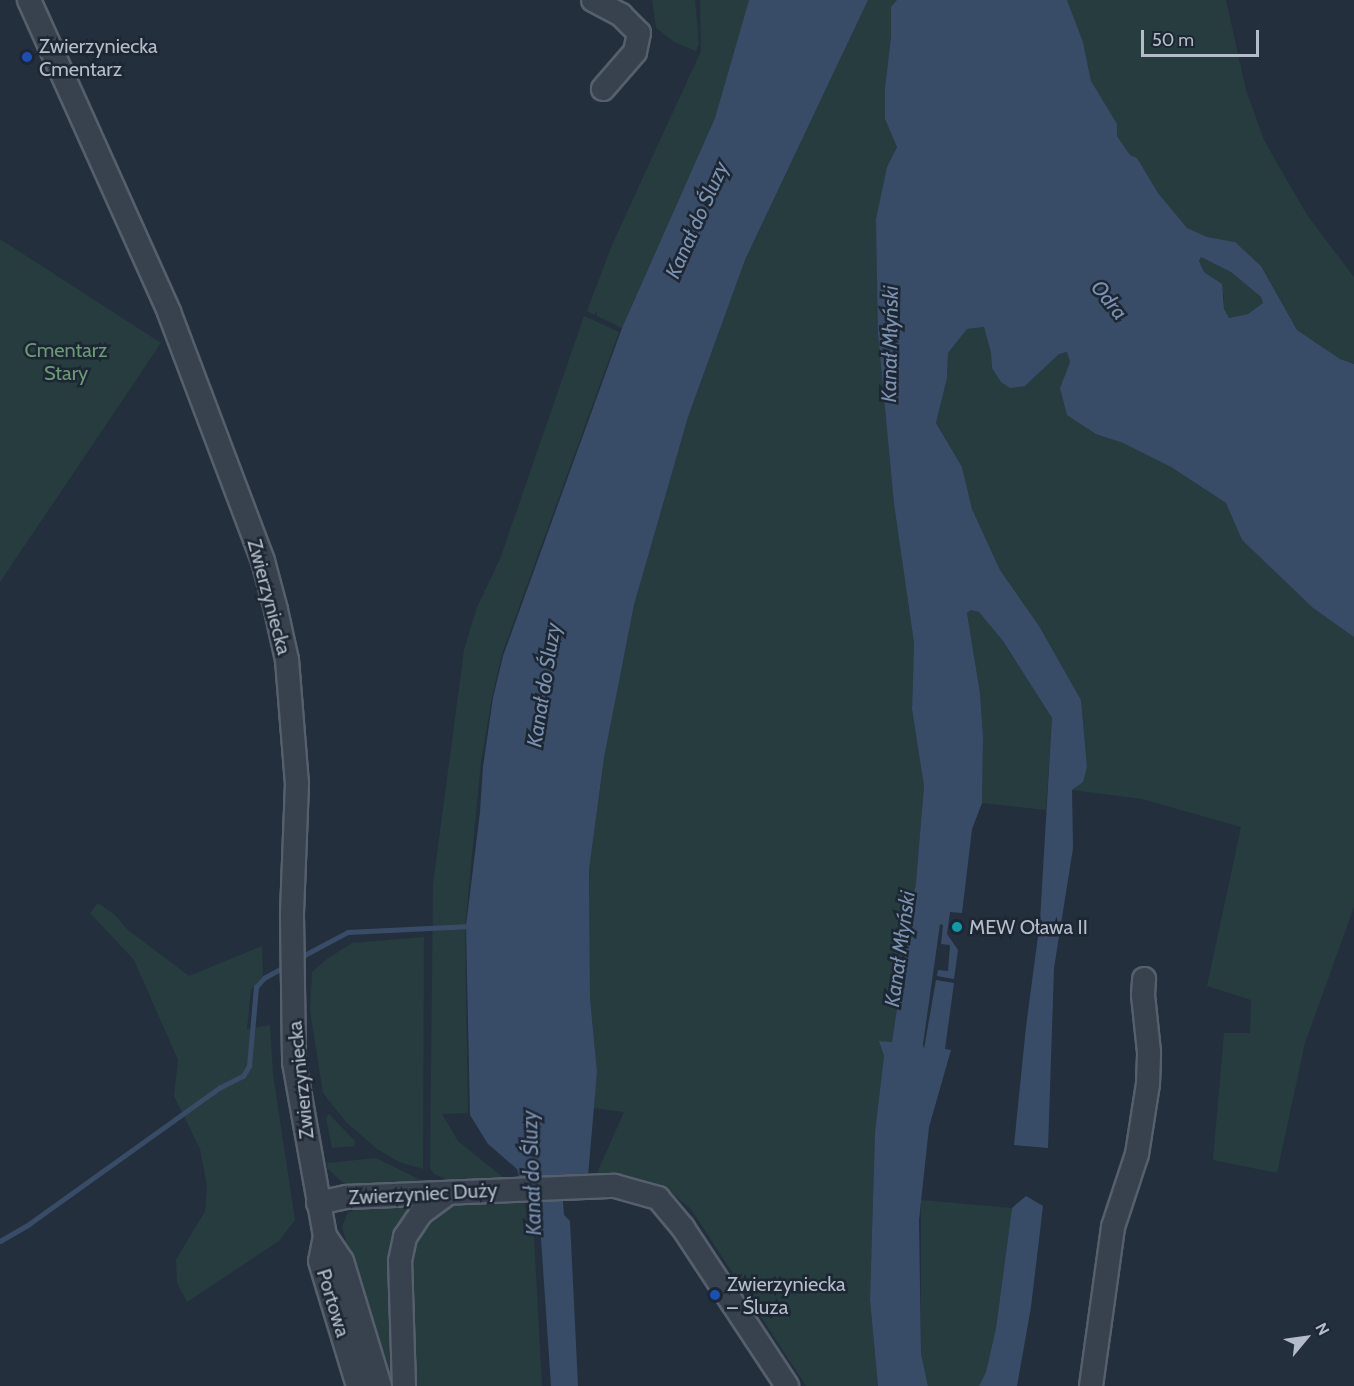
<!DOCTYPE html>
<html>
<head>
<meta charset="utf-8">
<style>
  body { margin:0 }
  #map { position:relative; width:1354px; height:1386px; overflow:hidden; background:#242f3e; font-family:Cabin,sans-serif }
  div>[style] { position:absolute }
  .green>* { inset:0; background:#263c3f }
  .water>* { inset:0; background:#394c67 }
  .stream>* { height:4.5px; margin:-2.25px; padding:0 2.25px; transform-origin:2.25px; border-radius:2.25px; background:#394c67 }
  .roads { filter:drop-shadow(2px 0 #565f6c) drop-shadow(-2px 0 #565f6c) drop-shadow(0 2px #565f6c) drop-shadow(0 -2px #565f6c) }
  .minor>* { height:22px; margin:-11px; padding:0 11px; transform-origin:11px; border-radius:11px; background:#38414e }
  .dots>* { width:16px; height:16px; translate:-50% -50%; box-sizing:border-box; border:3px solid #1d2633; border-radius:50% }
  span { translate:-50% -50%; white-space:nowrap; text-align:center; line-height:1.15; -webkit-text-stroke:5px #1d2633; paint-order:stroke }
  .poi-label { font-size:20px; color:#b4bcc9 }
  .left { translate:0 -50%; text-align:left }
  .park-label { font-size:20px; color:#6b9a76 }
  .street-label { font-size:20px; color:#b4bcc9 }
  .water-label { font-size:21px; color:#7c92b1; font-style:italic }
  .north { position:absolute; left:1276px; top:1308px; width:60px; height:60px; -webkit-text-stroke:4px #1d2633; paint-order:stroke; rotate:61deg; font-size:16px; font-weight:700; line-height:24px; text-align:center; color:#b4bcc9 }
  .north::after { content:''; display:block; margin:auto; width:21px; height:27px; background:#b4bcc9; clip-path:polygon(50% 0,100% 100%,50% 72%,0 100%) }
  .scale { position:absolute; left:1141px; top:30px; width:118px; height:27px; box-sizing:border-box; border:3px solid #b4bcc9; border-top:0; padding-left:8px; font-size:18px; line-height:21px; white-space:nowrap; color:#b4bcc9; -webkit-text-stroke:4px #1d2633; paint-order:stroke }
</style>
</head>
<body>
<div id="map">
  <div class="green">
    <div style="clip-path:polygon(652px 0,695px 0,699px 44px,696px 51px,674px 42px,656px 28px)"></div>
    <div style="clip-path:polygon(700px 0,749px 0,715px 118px,622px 328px,597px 316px,596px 312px,594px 315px,587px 311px,612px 245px,701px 51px)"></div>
    <div style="clip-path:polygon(868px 0,897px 0,891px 8px,891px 37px,885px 88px,885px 119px,897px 147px,887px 167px,878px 334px,894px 504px,914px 643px,912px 709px,924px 786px,916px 882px,892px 1042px,879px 1041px,884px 1056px,875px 1132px,870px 1300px,878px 1386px,806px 1386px,691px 1209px,661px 1185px,625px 1175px,596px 1175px,624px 1112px,593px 1108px,597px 1072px,590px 998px,589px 870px,604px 758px,634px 605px,688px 417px,745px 260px)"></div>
    <div style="clip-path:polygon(1067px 0,1226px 0,1246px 90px,1264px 140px,1307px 215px,1354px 277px,1354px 364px,1340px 359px,1297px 330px,1261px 266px,1235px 242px,1207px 237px,1186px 228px,1158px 193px,1137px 158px,1130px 155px,1117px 136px,1116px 124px,1091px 81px,1083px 42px)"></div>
    <div style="clip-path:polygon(0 239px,161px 343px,0 582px)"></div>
    <div style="clip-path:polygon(1201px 257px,1231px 272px,1261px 297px,1263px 303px,1248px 314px,1229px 318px,1224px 309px,1224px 296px,1215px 279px,1204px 272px,1199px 261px)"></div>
    <div style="clip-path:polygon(584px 316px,619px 332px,502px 654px,492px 697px,481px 762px,465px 928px,468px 1113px,442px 1114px,458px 1141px,505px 1179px,451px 1181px,434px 1174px,430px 1168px,433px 884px,464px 650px,477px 607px,500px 559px)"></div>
    <div style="clip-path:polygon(984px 327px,991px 353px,992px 368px,1025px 386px,1059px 354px,1067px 352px,1070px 362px,1060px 388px,1096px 434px,1123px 443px,1171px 467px,1226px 503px,1242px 540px,1313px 608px,1354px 637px,1354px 907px,1305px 1043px,1277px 1173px,1213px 1160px,1224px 1033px,1250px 1033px,1251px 1000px,1207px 986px,1241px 827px,1142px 799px,1072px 790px,1087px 767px,1081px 700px,1039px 626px,1000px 570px,972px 509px,962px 467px,936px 423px,947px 378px,948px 353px,967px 329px)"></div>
    <div style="clip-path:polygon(971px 610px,979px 612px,1003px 641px,1052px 718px,1046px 810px,982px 803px,983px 737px,980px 693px,967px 613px)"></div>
    <div style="clip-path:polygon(98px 903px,115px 915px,128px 930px,189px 976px,262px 946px,263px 976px,251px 990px,247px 1029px,270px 1025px,273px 1074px,295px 1220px,279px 1241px,187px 1302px,177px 1283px,176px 1260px,205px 1211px,207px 1186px,200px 1149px,174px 1096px,178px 1060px,134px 960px,90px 913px)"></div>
    <div style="clip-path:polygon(424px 937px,423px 1169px,399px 1162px,377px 1149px,346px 1122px,323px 1093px,310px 1011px,312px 972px,327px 959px,352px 943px)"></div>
    <div style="clip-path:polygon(329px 1114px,355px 1141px,354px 1146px,332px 1148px,326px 1118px)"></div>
    <div style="clip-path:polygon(376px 1158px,425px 1182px,426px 1187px,350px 1189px,328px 1169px,327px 1163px)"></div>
    <div style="clip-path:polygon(524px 1200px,528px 1218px,533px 1218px,542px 1386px,411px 1386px,405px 1268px,421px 1222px,448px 1204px)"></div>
    <div style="clip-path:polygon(921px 1200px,1012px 1208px,996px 1328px,986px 1372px,979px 1386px,928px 1386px,921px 1354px)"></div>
    <div style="clip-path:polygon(364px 1204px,415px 1205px,399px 1386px,388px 1386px,342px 1227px,347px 1214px)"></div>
  </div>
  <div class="water">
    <div style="clip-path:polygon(749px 0,868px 0,745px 260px,688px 417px,634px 605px,604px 758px,589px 870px,590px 998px,597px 1072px,588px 1176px,561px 1178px,564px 1215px,570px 1221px,578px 1386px,551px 1386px,537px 1179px,520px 1179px,517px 1169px,488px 1144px,470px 1115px,466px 926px,480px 812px,483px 767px,493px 698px,503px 656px,622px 328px,715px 118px)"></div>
    <div style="clip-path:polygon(evenodd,897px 0,1067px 0,1083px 42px,1091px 81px,1117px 124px,1117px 136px,1130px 155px,1137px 158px,1158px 193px,1187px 228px,1207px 237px,1235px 242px,1261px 266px,1297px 330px,1340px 359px,1354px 364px,1354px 637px,1313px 608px,1242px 540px,1226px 503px,1171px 467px,1123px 443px,1096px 434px,1067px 415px,1060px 388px,1070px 362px,1067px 352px,1059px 354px,1025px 386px,1010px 388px,1001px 382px,992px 368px,991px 353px,984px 327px,967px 329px,948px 353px,947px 378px,936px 423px,962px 467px,972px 509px,1000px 570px,1039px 626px,1081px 700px,1087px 767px,1083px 782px,1072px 790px,1073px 848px,1054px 968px,1048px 1148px,1014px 1145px,1026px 1027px,1040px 921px,1052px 718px,1003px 641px,979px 612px,971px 610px,967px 613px,980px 693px,983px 737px,982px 803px,972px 829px,962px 913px,950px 912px,947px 934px,958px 950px,954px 979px,937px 976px,938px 970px,948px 971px,950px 945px,941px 944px,943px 925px,940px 924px,923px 1044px,924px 1049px,936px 980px,954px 983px,945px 1049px,951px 1050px,929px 1127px,919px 1220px,921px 1354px,928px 1386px,878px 1386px,870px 1300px,875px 1132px,884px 1056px,879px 1041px,892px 1042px,916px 882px,924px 786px,912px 709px,914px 643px,894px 504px,878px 334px,876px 219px,887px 167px,897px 147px,885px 119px,885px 88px,891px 37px,891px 7px,897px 0,1201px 257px,1231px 272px,1261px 297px,1263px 303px,1248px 314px,1229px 318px,1224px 309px,1222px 284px,1204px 272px,1199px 261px,1201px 257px)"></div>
    <div style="clip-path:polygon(1026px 1196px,1043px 1206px,1031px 1307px,1017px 1386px,979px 1386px,986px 1372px,996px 1328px,1012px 1208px)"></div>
  </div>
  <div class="stream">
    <div style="left:299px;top:958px;width:55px;rotate:-28deg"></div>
    <div style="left:348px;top:932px;width:122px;rotate:-2.8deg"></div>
    <div style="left:0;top:1241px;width:34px;rotate:-30deg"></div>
    <div style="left:29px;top:1224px;width:234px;rotate:-35.6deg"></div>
    <div style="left:219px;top:1088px;width:27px;rotate:-27deg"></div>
    <div style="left:243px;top:1076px;width:12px;rotate:-59deg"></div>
    <div style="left:249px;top:1066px;width:79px;rotate:-84.9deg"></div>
    <div style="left:256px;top:987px;width:12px;rotate:-48deg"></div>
    <div style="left:264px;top:978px;width:26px;rotate:-29deg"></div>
  </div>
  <div class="roads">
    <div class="minor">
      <div style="left:29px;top:0;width:342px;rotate:65.8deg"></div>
      <div style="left:169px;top:312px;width:266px;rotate:69.3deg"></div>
      <div style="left:263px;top:561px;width:51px;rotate:75.1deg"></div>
      <div style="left:276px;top:610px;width:51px;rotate:77.6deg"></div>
      <div style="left:287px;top:660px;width:123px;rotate:85.4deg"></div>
      <div style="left:297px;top:783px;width:132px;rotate:92.2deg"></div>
      <div style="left:292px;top:915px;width:147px;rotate:89.2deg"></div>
      <div style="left:294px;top:1062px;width:177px;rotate:79.9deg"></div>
      <div style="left:325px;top:1236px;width:25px;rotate:101deg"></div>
      <div style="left:320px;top:1261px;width:131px;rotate:73.1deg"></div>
      <div style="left:593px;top:0;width:32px;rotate:28deg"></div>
      <div style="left:621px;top:15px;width:25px;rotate:45deg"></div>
      <div style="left:639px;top:33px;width:19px;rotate:102deg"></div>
      <div style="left:635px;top:52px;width:49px;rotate:130.9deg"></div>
      <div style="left:318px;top:1203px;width:30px;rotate:-12deg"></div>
      <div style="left:347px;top:1197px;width:268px;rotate:-2.4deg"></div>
      <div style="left:615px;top:1186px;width:45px;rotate:15.6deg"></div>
      <div style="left:658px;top:1198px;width:39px;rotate:50deg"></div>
      <div style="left:683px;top:1228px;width:189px;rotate:56.6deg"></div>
      <div style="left:325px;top:1236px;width:30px;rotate:56deg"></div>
      <div style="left:342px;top:1261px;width:131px;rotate:73.1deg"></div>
      <div style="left:404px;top:1386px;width:125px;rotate:-91.8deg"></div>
      <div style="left:400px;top:1261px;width:25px;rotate:-78deg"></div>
      <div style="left:405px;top:1237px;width:29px;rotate:-56deg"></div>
      <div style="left:421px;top:1213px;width:32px;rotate:-36deg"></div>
      <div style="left:1091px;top:1386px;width:161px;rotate:-82.1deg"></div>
      <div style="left:1113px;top:1227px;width:77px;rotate:-71.8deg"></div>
      <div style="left:1137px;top:1154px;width:71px;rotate:-81.1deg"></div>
      <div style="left:1148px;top:1084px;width:32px;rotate:-88deg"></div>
      <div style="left:1149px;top:1052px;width:57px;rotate:-96deg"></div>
      <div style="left:1143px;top:995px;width:16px;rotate:-86deg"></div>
    </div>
  </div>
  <div class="dots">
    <div style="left:27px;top:57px;background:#1a4fb4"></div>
    <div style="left:957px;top:927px;background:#0f9aa8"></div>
    <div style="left:715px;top:1295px;background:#1a4fb4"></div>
  </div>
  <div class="poi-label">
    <span class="left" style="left:39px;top:58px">Zwierzyniecka<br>Cmentarz</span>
    <span class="left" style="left:969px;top:927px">MEW Oława II</span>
    <span class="left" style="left:727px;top:1296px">Zwierzyniecka<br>– Śluza</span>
  </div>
  <div class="park-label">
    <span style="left:66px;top:362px">Cmentarz<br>Stary</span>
  </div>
  <div class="street-label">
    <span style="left:269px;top:597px;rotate:75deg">Zwierzyniecka</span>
    <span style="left:301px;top:1080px;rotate:-96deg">Zwierzyniecka</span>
    <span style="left:423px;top:1194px;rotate:-3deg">Zwierzyniec Duży</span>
    <span style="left:333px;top:1303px;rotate:73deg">Portowa</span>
  </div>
  <div class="water-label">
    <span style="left:697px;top:220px;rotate:-66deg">Kanał do Śluzy</span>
    <span style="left:1109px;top:300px;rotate:51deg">Odra</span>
    <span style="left:890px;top:344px;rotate:-89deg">Kanał Młyński</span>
    <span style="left:544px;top:685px;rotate:-81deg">Kanał do Śluzy</span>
    <span style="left:900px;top:949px;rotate:-82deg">Kanał Młyński</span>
    <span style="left:532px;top:1173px;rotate:-92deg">Kanał do Śluzy</span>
  </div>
  <div class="north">N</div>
  <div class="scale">50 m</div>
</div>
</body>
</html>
